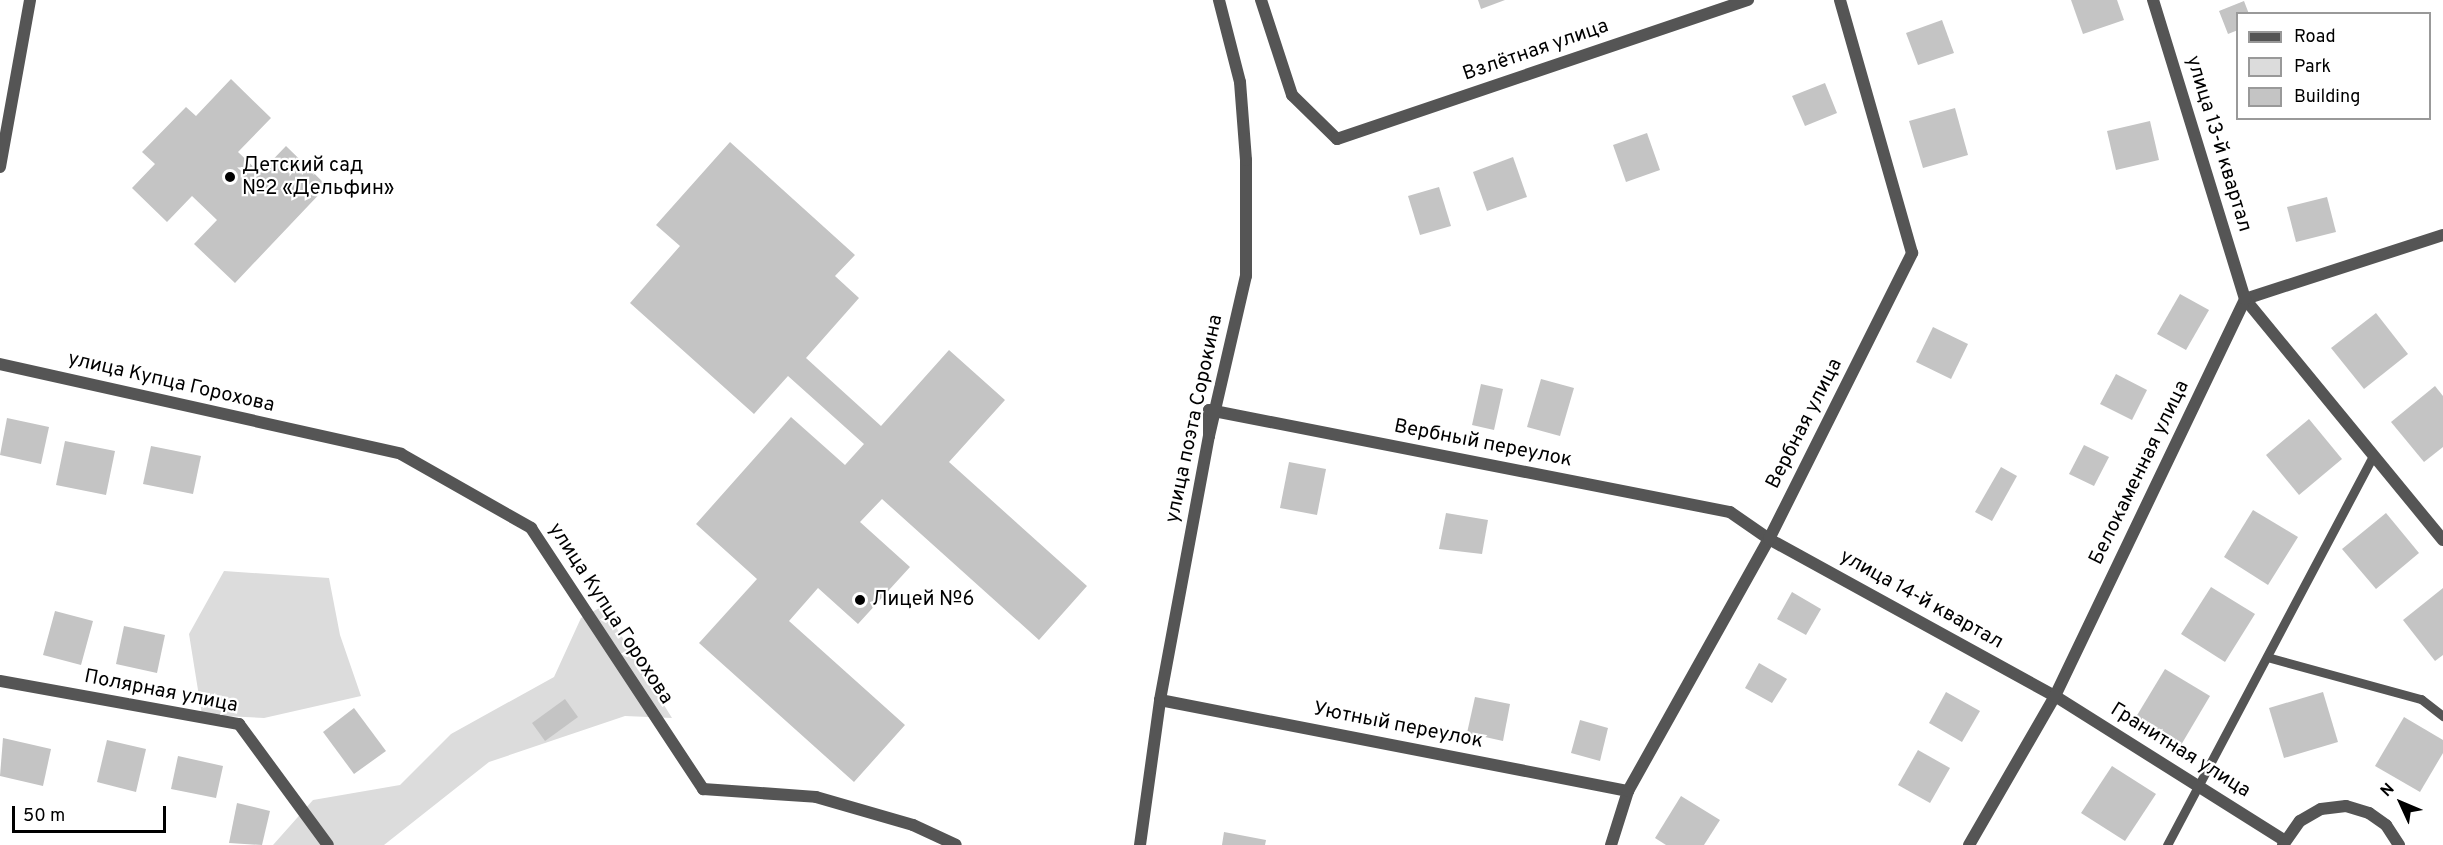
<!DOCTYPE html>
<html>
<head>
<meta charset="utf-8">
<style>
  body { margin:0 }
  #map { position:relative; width:2443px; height:845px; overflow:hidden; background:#fff; font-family:Overpass,sans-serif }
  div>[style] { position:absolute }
  .green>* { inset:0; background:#dcdcdc }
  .building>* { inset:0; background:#c4c4c4 }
  .service>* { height:9px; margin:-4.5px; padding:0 4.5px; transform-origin:4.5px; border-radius:4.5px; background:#555 }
  .minor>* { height:12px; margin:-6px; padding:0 6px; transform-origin:6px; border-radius:6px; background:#555 }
  .tertiary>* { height:12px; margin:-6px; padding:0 6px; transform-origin:6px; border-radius:6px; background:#555 }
  .dots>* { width:16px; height:16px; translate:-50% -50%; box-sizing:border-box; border:3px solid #fff; border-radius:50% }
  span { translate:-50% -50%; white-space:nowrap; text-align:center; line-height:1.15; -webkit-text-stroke:4.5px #fff; paint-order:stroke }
  .street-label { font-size:20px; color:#000 }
  .poi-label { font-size:20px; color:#000 }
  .left { translate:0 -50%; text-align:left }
  .legend { position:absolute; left:2236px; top:12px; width:195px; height:108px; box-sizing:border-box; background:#fff; border:2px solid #999; margin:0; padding:8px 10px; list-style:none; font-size:18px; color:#000 }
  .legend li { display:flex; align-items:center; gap:12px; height:30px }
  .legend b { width:30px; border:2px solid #999 }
  .north { position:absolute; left:2371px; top:773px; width:60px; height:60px; -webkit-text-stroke:4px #fff; paint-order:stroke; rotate:314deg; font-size:16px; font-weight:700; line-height:24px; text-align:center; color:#000 }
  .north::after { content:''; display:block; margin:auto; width:21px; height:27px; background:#000; clip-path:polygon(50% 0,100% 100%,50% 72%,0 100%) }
  .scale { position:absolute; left:12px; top:806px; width:154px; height:27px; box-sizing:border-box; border:3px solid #000; border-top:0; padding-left:8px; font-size:18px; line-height:21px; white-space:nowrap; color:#000; -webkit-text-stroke:4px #fff; paint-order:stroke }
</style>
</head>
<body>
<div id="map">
  <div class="green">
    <div style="clip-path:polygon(224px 571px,329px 578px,340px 635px,361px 696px,264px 718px,202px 715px,189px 634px)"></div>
    <div style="clip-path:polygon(603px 606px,672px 718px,625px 716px,489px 762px,384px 845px,273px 845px,313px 800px,400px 785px,451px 734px,554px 677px,581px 618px)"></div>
  </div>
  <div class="building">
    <div style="clip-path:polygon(1478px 0,1505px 0,1481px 9px)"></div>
    <div style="clip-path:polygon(2071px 0,2117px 0,2124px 20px,2083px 34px)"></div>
    <div style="clip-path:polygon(2244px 1px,2249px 14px,2238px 14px,2238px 30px,2228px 34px,2219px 11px)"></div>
    <div style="clip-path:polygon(1942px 20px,1954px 53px,1918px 65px,1906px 33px)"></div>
    <div style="clip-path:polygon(231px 79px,271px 118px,238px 152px,260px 173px,286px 146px,327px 186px,235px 283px,194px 244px,217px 220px,192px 196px,167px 222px,132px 188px,155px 164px,142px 152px,186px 107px,196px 116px)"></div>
    <div style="clip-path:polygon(1825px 83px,1837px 113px,1805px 126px,1792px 96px)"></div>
    <div style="clip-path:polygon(1955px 108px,1968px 155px,1923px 168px,1909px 121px)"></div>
    <div style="clip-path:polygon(2150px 121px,2159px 160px,2116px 170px,2107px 131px)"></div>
    <div style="clip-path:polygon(1647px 133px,1660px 170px,1626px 182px,1613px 145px)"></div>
    <div style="clip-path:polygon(730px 142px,855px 255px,835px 276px,859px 298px,806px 358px,881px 426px,949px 350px,1005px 400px,949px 462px,1087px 586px,1039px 640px,882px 499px,860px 522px,910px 567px,858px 624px,818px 588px,789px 621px,905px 725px,854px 782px,699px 643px,757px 579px,696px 524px,791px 417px,845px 465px,864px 444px,788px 376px,754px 414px,630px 303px,680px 246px,656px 225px)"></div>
    <div style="clip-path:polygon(1513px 157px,1527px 197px,1487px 211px,1473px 172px)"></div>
    <div style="clip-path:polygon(1439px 187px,1451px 226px,1420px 235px,1408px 196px)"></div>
    <div style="clip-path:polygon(2327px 197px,2336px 232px,2296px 242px,2287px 207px)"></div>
    <div style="clip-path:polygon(2180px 294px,2209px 310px,2186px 350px,2157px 334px)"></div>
    <div style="clip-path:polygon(2376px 313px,2408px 354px,2364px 389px,2331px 348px)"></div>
    <div style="clip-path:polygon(1933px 327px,1968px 344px,1951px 379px,1916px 362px)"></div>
    <div style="clip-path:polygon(2116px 374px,2147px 390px,2132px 420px,2100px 404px)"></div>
    <div style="clip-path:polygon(1541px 379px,1574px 388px,1560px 436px,1527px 427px)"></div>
    <div style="clip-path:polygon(1481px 384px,1503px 389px,1494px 430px,1472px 425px)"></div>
    <div style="clip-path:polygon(2435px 386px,2443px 396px,2443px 447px,2424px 462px,2391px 422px)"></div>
    <div style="clip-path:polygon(7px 418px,49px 427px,41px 464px,0 455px)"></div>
    <div style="clip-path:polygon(2309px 419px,2342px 459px,2299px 495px,2266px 455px)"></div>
    <div style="clip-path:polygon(65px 441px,115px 451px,106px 495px,56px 485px)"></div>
    <div style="clip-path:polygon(2084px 445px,2109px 457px,2094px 486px,2069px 474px)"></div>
    <div style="clip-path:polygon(151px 446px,201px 456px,193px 494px,143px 484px)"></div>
    <div style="clip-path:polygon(1289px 462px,1326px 469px,1317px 515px,1280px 508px)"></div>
    <div style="clip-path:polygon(2001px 467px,2017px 476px,1992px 521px,1975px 512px)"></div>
    <div style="clip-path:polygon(2253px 510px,2298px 537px,2268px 585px,2224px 557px)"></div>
    <div style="clip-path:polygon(1446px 513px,1488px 520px,1482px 554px,1439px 549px)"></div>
    <div style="clip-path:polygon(2386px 513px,2419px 553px,2376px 589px,2342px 549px)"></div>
    <div style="clip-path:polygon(2211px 587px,2255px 614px,2225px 662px,2181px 634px)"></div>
    <div style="clip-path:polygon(2443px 588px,2443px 655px,2435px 661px,2403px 620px)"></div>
    <div style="clip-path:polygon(1792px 592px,1821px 609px,1806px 635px,1777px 619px)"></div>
    <div style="clip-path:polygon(55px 611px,93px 621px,81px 665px,43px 655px)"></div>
    <div style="clip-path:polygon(124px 626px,165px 635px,157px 673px,116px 664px)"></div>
    <div style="clip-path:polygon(1759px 663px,1787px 679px,1772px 703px,1745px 688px)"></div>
    <div style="clip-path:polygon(2165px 669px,2210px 696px,2181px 745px,2136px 717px)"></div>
    <div style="clip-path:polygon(1946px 692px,1980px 711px,1962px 742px,1929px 723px)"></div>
    <div style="clip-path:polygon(2323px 692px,2338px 742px,2284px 758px,2269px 708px)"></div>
    <div style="clip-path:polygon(1475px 697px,1510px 704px,1503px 741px,1467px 733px)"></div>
    <div style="clip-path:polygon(565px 699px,578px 717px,545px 741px,532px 723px)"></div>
    <div style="clip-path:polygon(354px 708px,386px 751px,354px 774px,323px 732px)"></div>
    <div style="clip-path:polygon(2404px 717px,2443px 740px,2443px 753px,2420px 792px,2375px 766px)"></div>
    <div style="clip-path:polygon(1580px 720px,1608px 728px,1600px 761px,1571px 753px)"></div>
    <div style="clip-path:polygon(3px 738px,51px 749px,43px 786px,0 776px)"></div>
    <div style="clip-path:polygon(107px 740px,146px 749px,136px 792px,97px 782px)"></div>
    <div style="clip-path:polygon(1918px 750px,1950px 768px,1930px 803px,1898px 785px)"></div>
    <div style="clip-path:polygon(178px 756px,223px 766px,216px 798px,171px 789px)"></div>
    <div style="clip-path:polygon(2112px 766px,2156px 794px,2125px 841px,2081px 813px)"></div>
    <div style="clip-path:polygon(1681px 796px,1720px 820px,1704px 845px,1666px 845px,1655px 838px)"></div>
    <div style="clip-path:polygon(237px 803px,270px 811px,262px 845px,229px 843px)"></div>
    <div style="clip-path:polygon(1224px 832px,1266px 840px,1265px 845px,1222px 845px)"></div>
  </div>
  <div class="service">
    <div style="left:2267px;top:657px;width:160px;rotate:15.3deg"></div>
    <div style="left:2421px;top:699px;width:28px;rotate:38deg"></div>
    <div style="left:2167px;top:845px;width:440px;rotate:-62.1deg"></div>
  </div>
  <div class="minor">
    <div style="left:1261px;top:0;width:100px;rotate:71.9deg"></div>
    <div style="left:1292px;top:95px;width:63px;rotate:44.4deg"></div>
    <div style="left:1337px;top:139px;width:434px;rotate:-18.7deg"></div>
    <div style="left:0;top:167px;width:170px;rotate:-79.8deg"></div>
    <div style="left:2443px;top:235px;width:208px;rotate:162.1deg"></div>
    <div style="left:2245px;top:299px;width:312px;rotate:50.6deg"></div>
    <div style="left:0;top:364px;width:411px;rotate:12.6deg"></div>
    <div style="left:401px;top:454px;width:150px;rotate:29.6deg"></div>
    <div style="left:531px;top:528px;width:313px;rotate:56.6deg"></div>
    <div style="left:703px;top:789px;width:113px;rotate:4deg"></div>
    <div style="left:816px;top:797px;width:101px;rotate:16.1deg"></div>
    <div style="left:913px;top:825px;width:47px;rotate:24.9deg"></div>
    <div style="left:1209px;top:436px;width:26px;rotate:-90deg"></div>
    <div style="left:1209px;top:410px;width:531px;rotate:11.08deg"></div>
    <div style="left:1730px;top:512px;width:47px;rotate:34.7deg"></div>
    <div style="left:1769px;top:539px;width:326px;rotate:28.8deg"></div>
    <div style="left:2055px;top:696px;width:271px;rotate:32.2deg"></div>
    <div style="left:0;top:681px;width:243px;rotate:10.2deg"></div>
    <div style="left:239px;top:724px;width:150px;rotate:53.7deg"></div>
    <div style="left:1160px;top:700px;width:477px;rotate:11deg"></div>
    <div style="left:1140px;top:845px;width:146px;rotate:-82.1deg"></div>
    <div style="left:1160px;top:700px;width:269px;rotate:-79.5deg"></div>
    <div style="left:1209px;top:436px;width:164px;rotate:-77deg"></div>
    <div style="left:1246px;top:276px;width:116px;rotate:-90deg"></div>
    <div style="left:1246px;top:160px;width:78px;rotate:-94.4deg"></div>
    <div style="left:1240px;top:82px;width:85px;rotate:-104.4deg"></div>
    <div style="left:1611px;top:845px;width:57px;rotate:-72.5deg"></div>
    <div style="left:1628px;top:791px;width:289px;rotate:-60.8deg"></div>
    <div style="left:1769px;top:539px;width:320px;rotate:-63.4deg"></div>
    <div style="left:1912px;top:253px;width:263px;rotate:-105.9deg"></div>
    <div style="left:2283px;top:845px;width:29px;rotate:-55deg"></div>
    <div style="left:2300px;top:821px;width:24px;rotate:-30deg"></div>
    <div style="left:2321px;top:809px;width:25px;rotate:-7deg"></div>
    <div style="left:2346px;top:806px;width:24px;rotate:17deg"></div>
    <div style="left:2369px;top:813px;width:21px;rotate:35deg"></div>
    <div style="left:2386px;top:825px;width:24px;rotate:57deg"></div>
  </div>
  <div class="tertiary">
    <div style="left:1969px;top:845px;width:172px;rotate:-60deg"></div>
    <div style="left:2055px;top:696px;width:440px;rotate:-64.4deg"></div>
    <div style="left:2245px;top:299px;width:313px;rotate:-107.1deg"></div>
  </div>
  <div class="dots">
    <div style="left:230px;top:177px;background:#000"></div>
    <div style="left:860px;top:600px;background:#000"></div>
  </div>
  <div class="street-label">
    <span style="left:1536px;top:51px;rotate:-19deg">Взлётная улица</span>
    <span style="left:2218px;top:144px;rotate:73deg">улица 13-й квартал</span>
    <span style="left:171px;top:383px;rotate:13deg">улица Купца Горохова</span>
    <span style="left:1195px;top:419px;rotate:-78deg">улица поэта Сорокина</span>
    <span style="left:1805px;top:424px;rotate:-63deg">Вербная улица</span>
    <span style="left:1483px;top:444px;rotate:11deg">Вербный переулок</span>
    <span style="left:2140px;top:473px;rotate:-64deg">Белокаменная улица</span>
    <span style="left:1921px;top:600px;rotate:29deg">улица 14-й квартал</span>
    <span style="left:610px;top:614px;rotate:57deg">улица Купца Горохова</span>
    <span style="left:161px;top:692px;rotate:11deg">Полярная улица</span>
    <span style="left:1398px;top:726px;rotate:11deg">Уютный переулок</span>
    <span style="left:2180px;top:751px;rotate:32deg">Гранитная улица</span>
  </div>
  <div class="poi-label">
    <span class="left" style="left:242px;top:178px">Детский сад<br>№2 «Дельфин»</span>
    <span class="left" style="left:872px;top:600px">Лицей №6</span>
  </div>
  <ul class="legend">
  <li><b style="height:8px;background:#555"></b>Road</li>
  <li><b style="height:16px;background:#dcdcdc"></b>Park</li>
  <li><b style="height:16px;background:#c4c4c4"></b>Building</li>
  </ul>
  <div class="north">N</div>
  <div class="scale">50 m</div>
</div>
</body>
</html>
